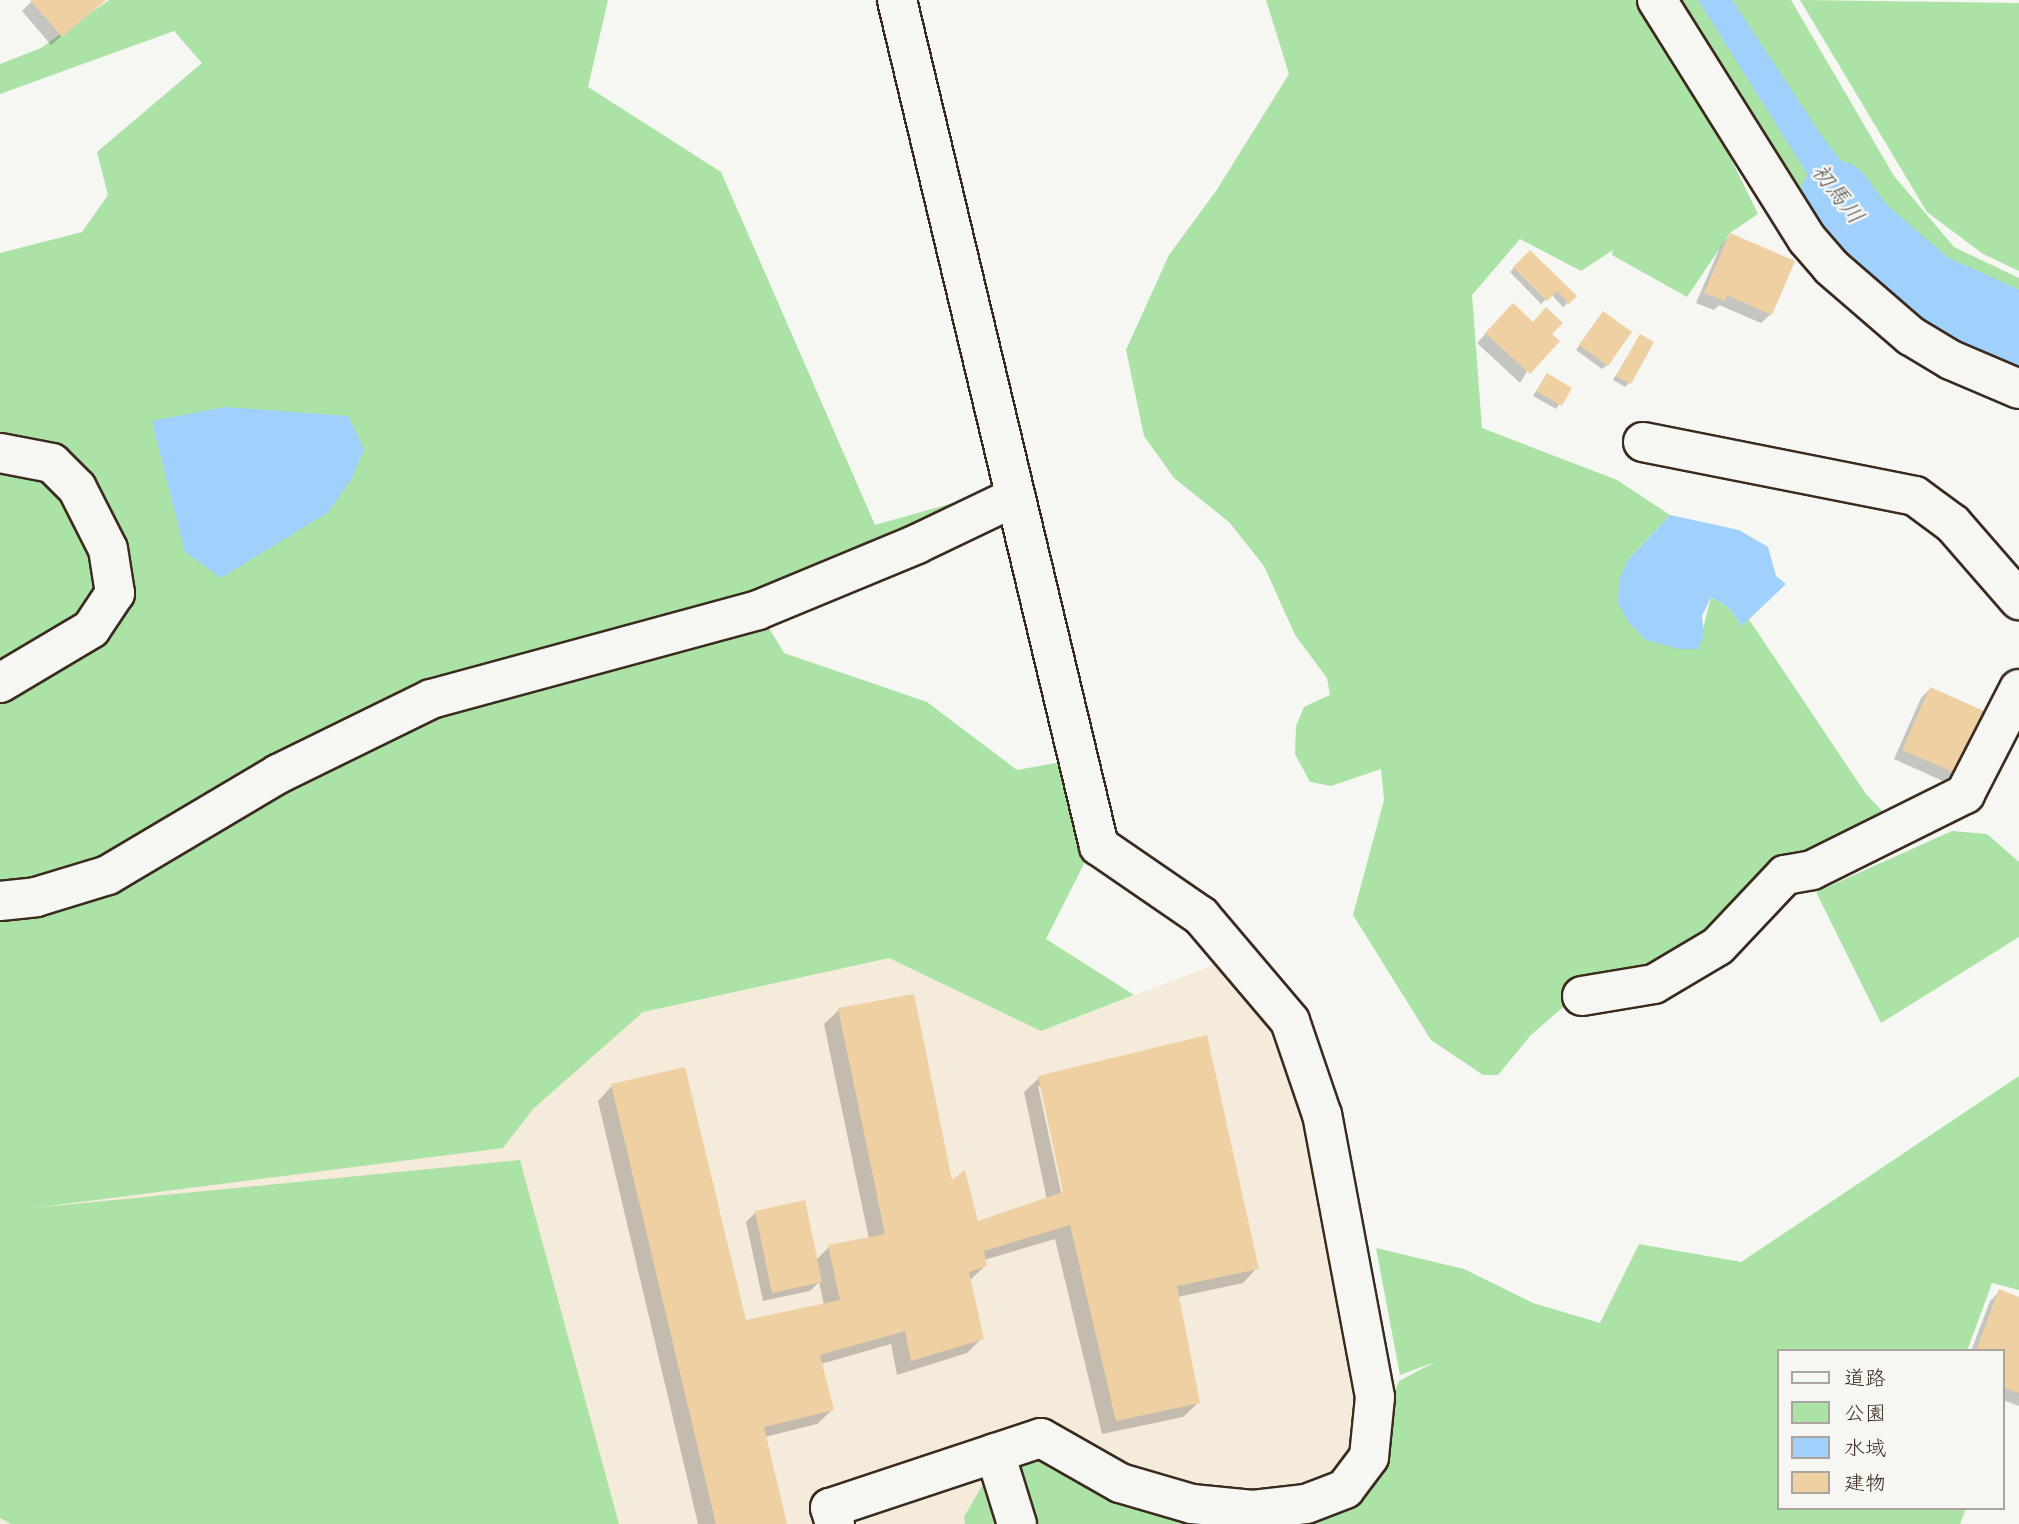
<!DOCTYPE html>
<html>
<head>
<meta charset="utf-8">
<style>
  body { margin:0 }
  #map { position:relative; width:2019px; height:1524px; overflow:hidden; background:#f6f6f2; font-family:"Gochi Hand","Klee One",sans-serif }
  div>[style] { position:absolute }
  .built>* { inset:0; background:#f4ebda }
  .green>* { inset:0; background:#abe2a5 }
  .water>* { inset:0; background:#9fd1fc }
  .shadow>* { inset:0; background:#0003 }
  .river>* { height:72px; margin:-36px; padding:0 36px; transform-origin:36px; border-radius:36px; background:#9fd1fc }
  .building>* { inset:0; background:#efd0a2 }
  .roads { filter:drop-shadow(2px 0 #3b2a1e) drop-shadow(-2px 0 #3b2a1e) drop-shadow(0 2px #3b2a1e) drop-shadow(0 -2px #3b2a1e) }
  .minor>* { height:38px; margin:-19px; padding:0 19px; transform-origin:19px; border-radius:19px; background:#f6f6f2 }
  span { translate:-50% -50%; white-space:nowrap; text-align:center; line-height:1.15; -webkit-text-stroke:5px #f6f6f2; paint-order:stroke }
  .water-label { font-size:23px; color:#545456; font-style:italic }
  .legend { position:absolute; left:1777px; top:1349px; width:228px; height:161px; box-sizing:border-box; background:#f6f6f2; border:2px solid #aba49d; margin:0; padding:9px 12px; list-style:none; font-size:21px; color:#3b2a1e }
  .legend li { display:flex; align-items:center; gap:14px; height:35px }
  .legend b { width:35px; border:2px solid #aba49d }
</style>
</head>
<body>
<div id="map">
  <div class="built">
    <div style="clip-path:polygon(889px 958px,1041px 1031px,1227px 960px,1290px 1021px,1375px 1397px,1335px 1493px,1020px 1524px,0 1524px,0 1137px,34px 1144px)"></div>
  </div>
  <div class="green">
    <div style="clip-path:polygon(109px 0,608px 0,588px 87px,721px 172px,875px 525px,1006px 488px,758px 610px,784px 653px,927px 702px,1017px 770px,1072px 760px,1091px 850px,1046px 939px,1134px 995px,1041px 1031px,889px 958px,643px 1012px,533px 1109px,503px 1148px,33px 1208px,520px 1160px,619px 1524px,11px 1524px,0 1518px,0 253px,82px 232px,108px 195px,97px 152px,202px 63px,174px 31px,0 94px,0 64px,41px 48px)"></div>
    <div style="clip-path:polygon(1266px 0,1642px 0,1705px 106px,1758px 214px,1730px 233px,1687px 297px,1612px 255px,1613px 250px,1581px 271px,1520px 239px,1472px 295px,1482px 428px,1617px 480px,1670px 515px,1628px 560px,1698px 649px,1711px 597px,1728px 607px,1742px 626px,1748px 618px,1866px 794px,1895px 824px,1738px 926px,1562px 1008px,1531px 1035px,1498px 1075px,1483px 1075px,1431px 1040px,1353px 915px,1384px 800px,1381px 769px,1331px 786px,1310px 782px,1295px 754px,1296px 726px,1304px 707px,1330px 695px,1327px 678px,1295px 635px,1264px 566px,1229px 522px,1174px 478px,1144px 436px,1126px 350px,1169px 255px,1216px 191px,1289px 74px)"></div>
    <div style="clip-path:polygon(1667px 0,1791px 0,1894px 176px,1954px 247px,2019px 278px,2019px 391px,1889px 300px,1831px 246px)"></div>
    <div style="clip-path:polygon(1800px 0,2019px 3px,2019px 271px,1983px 254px,1927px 212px)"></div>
    <div style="clip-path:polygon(1952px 831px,1987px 834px,2019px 862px,2019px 937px,1881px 1023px,1816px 892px)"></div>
    <div style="clip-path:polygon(2019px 1076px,2019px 1290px,1992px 1283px,1967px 1351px,1779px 1351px,1779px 1508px,1966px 1508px,1960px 1524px,965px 1524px,964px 1517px,997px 1460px,1055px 1446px,1214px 1519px,1348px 1493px,1369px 1457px,1399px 1381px,1435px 1362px,1400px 1375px,1376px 1248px,1464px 1269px,1533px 1303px,1600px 1323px,1639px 1244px,1741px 1262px)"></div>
  </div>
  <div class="water">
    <div style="clip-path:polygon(1698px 0,1732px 0,1821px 135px,1911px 250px,1896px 286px,1832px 213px)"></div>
    <div style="clip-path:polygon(225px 407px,348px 416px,364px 449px,351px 480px,327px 513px,221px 578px,185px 552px,152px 421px)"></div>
    <div style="clip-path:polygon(1670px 515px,1739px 530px,1768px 547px,1776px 576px,1786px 584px,1742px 626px,1728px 607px,1711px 597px,1702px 616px,1704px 635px,1698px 649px,1678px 649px,1646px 640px,1628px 622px,1618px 603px,1619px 580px,1628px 560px)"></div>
  </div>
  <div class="shadow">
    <div style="clip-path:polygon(33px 0,104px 0,51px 45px,22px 11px)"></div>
    <div style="clip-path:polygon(1730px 235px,1771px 314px,1761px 323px,1719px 305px,1714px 310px,1696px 303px,1721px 245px)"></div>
    <div style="clip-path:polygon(1530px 252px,1575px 296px,1563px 307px,1551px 294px,1541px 304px,1510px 272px)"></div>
    <div style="clip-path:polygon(1503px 315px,1550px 334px,1520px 383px,1477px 343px)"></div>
    <div style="clip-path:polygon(1599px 318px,1607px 365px,1602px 369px,1576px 350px)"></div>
    <div style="clip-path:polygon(1640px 336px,1629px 383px,1625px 387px,1613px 380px)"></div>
    <div style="clip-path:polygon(1543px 380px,1570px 389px,1556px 409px,1533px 396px)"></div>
    <div style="clip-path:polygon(1930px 689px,1955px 772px,1945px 782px,1894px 759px,1921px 698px)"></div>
    <div style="clip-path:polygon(evenodd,839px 1010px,976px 1224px,1047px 1200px,1024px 1092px,1039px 1078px,1257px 1268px,1243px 1283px,1178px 1297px,1198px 1403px,1183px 1417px,1102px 1434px,1055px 1239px,984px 1260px,986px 1265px,969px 1281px,982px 1338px,967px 1353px,897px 1375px,891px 1344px,821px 1364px,832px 1410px,817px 1424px,765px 1437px,785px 1524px,698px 1524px,598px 1101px,612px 1086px,744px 1322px,824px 1305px,819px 1282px,810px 1291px,763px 1301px,746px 1222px,756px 1212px,815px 1261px,829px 1247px,869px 1239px,824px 1024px,839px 1010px,1038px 1086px,1042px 1086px,1066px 1201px,1063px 1201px,1038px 1086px)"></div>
    <div style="clip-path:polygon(1999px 1292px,2019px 1299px,2019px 1406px,2003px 1400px,2003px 1351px,1971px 1351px,1990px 1301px)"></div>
  </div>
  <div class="river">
    <div style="left:1836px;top:197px;width:41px;rotate:52.9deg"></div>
    <div style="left:1861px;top:230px;width:89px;rotate:40.9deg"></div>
    <div style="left:1928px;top:288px;width:100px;rotate:24.3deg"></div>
  </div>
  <div class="building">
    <div style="clip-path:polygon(30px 0,106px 0,62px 37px)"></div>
    <div style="clip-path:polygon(1730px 233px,1795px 261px,1772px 315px,1727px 295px,1725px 301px,1704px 293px)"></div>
    <div style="clip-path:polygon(1530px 250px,1577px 296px,1569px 304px,1557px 291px,1547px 301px,1513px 267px)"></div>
    <div style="clip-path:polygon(1513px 303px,1533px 322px,1546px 307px,1563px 323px,1552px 334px,1560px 341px,1530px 374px,1485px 333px)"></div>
    <div style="clip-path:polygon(1603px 311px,1632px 332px,1608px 366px,1579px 345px)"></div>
    <div style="clip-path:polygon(1640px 334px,1654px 342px,1631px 384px,1616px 376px)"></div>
    <div style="clip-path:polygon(1547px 373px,1572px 388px,1562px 406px,1536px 391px)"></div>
    <div style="clip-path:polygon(1930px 687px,1984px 711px,1956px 773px,1902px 750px)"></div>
    <div style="clip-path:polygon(914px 994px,952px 1180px,965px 1170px,978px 1221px,1063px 1192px,1038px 1076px,1207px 1035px,1259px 1269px,1177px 1286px,1200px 1403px,1116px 1421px,1070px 1225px,984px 1251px,987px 1266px,969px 1272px,984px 1339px,911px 1361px,905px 1331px,820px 1355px,834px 1410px,764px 1427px,787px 1524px,716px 1524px,611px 1084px,685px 1067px,746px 1320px,840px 1300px,828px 1245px,885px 1234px,838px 1008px)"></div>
    <div style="clip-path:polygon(805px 1200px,822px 1282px,772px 1293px,755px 1211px)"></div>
    <div style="clip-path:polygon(1999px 1289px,2019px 1297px,2019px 1393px,2003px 1387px,2003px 1351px,1976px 1351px)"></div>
  </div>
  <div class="roads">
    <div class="minor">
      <div style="left:1657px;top:0;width:282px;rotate:57.9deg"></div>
      <div style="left:1807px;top:239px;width:37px;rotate:49deg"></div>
      <div style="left:1831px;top:267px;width:106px;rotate:40.8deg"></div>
      <div style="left:1911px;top:336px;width:47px;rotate:31deg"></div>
      <div style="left:1951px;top:360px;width:74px;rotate:23.1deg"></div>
      <div style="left:1643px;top:442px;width:277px;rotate:11.2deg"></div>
      <div style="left:1915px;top:496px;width:47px;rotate:36.4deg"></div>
      <div style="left:1953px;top:524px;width:101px;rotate:49deg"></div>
      <div style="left:0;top:453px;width:53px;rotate:10.9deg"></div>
      <div style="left:52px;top:463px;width:35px;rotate:45deg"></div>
      <div style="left:77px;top:488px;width:68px;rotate:63.1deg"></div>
      <div style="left:108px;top:549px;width:45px;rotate:81deg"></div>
      <div style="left:115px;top:593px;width:43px;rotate:123.7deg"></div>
      <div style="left:91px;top:629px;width:106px;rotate:149.3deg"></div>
      <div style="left:0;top:901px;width:36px;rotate:-6deg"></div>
      <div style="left:36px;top:897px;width:75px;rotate:-17deg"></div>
      <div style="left:108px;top:875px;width:198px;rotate:-30.7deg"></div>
      <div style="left:278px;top:774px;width:170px;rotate:-26.1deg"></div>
      <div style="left:431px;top:699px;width:339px;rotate:-15.2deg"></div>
      <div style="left:758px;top:610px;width:172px;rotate:-22.5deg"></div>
      <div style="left:917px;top:544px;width:109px;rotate:-25.6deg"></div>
      <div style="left:1582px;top:996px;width:73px;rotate:-9.5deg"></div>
      <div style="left:1654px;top:984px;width:74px;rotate:-30.7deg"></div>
      <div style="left:1718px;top:946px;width:98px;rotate:-46.7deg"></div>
      <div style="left:1785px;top:875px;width:27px;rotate:-10deg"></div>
      <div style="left:1812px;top:870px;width:171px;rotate:-26.4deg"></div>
      <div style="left:1965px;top:794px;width:118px;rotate:-62.8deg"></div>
      <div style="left:995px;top:1453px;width:74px;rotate:72.8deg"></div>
      <div style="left:835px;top:1524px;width:17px;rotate:-107deg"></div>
      <div style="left:830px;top:1508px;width:222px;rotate:-18.4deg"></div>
      <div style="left:1041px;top:1438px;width:91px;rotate:29.7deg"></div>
      <div style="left:1120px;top:1483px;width:75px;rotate:16.3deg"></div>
      <div style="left:1192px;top:1504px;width:61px;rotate:5.6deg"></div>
      <div style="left:1253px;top:1510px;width:53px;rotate:-6.5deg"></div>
      <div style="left:1306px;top:1504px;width:42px;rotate:-21deg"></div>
      <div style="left:1345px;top:1489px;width:40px;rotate:-53deg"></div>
      <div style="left:1369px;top:1457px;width:60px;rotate:-84.3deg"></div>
      <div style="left:1375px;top:1397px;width:287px;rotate:-100.6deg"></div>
      <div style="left:1322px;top:1115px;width:99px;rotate:-108.8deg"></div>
      <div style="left:1290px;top:1021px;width:138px;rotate:-130.3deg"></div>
      <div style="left:1201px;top:916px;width:124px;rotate:-145.5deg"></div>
      <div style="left:1099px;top:846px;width:870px;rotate:-103.43deg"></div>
    </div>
  </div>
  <div class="water-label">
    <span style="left:1835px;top:196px;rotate:52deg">初馬川</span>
  </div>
  <ul class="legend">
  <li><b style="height:9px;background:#f6f6f2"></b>道路</li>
  <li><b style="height:19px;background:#abe2a5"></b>公園</li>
  <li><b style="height:19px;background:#9fd1fc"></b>水域</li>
  <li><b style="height:19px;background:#efd0a2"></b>建物</li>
  </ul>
</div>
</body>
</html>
